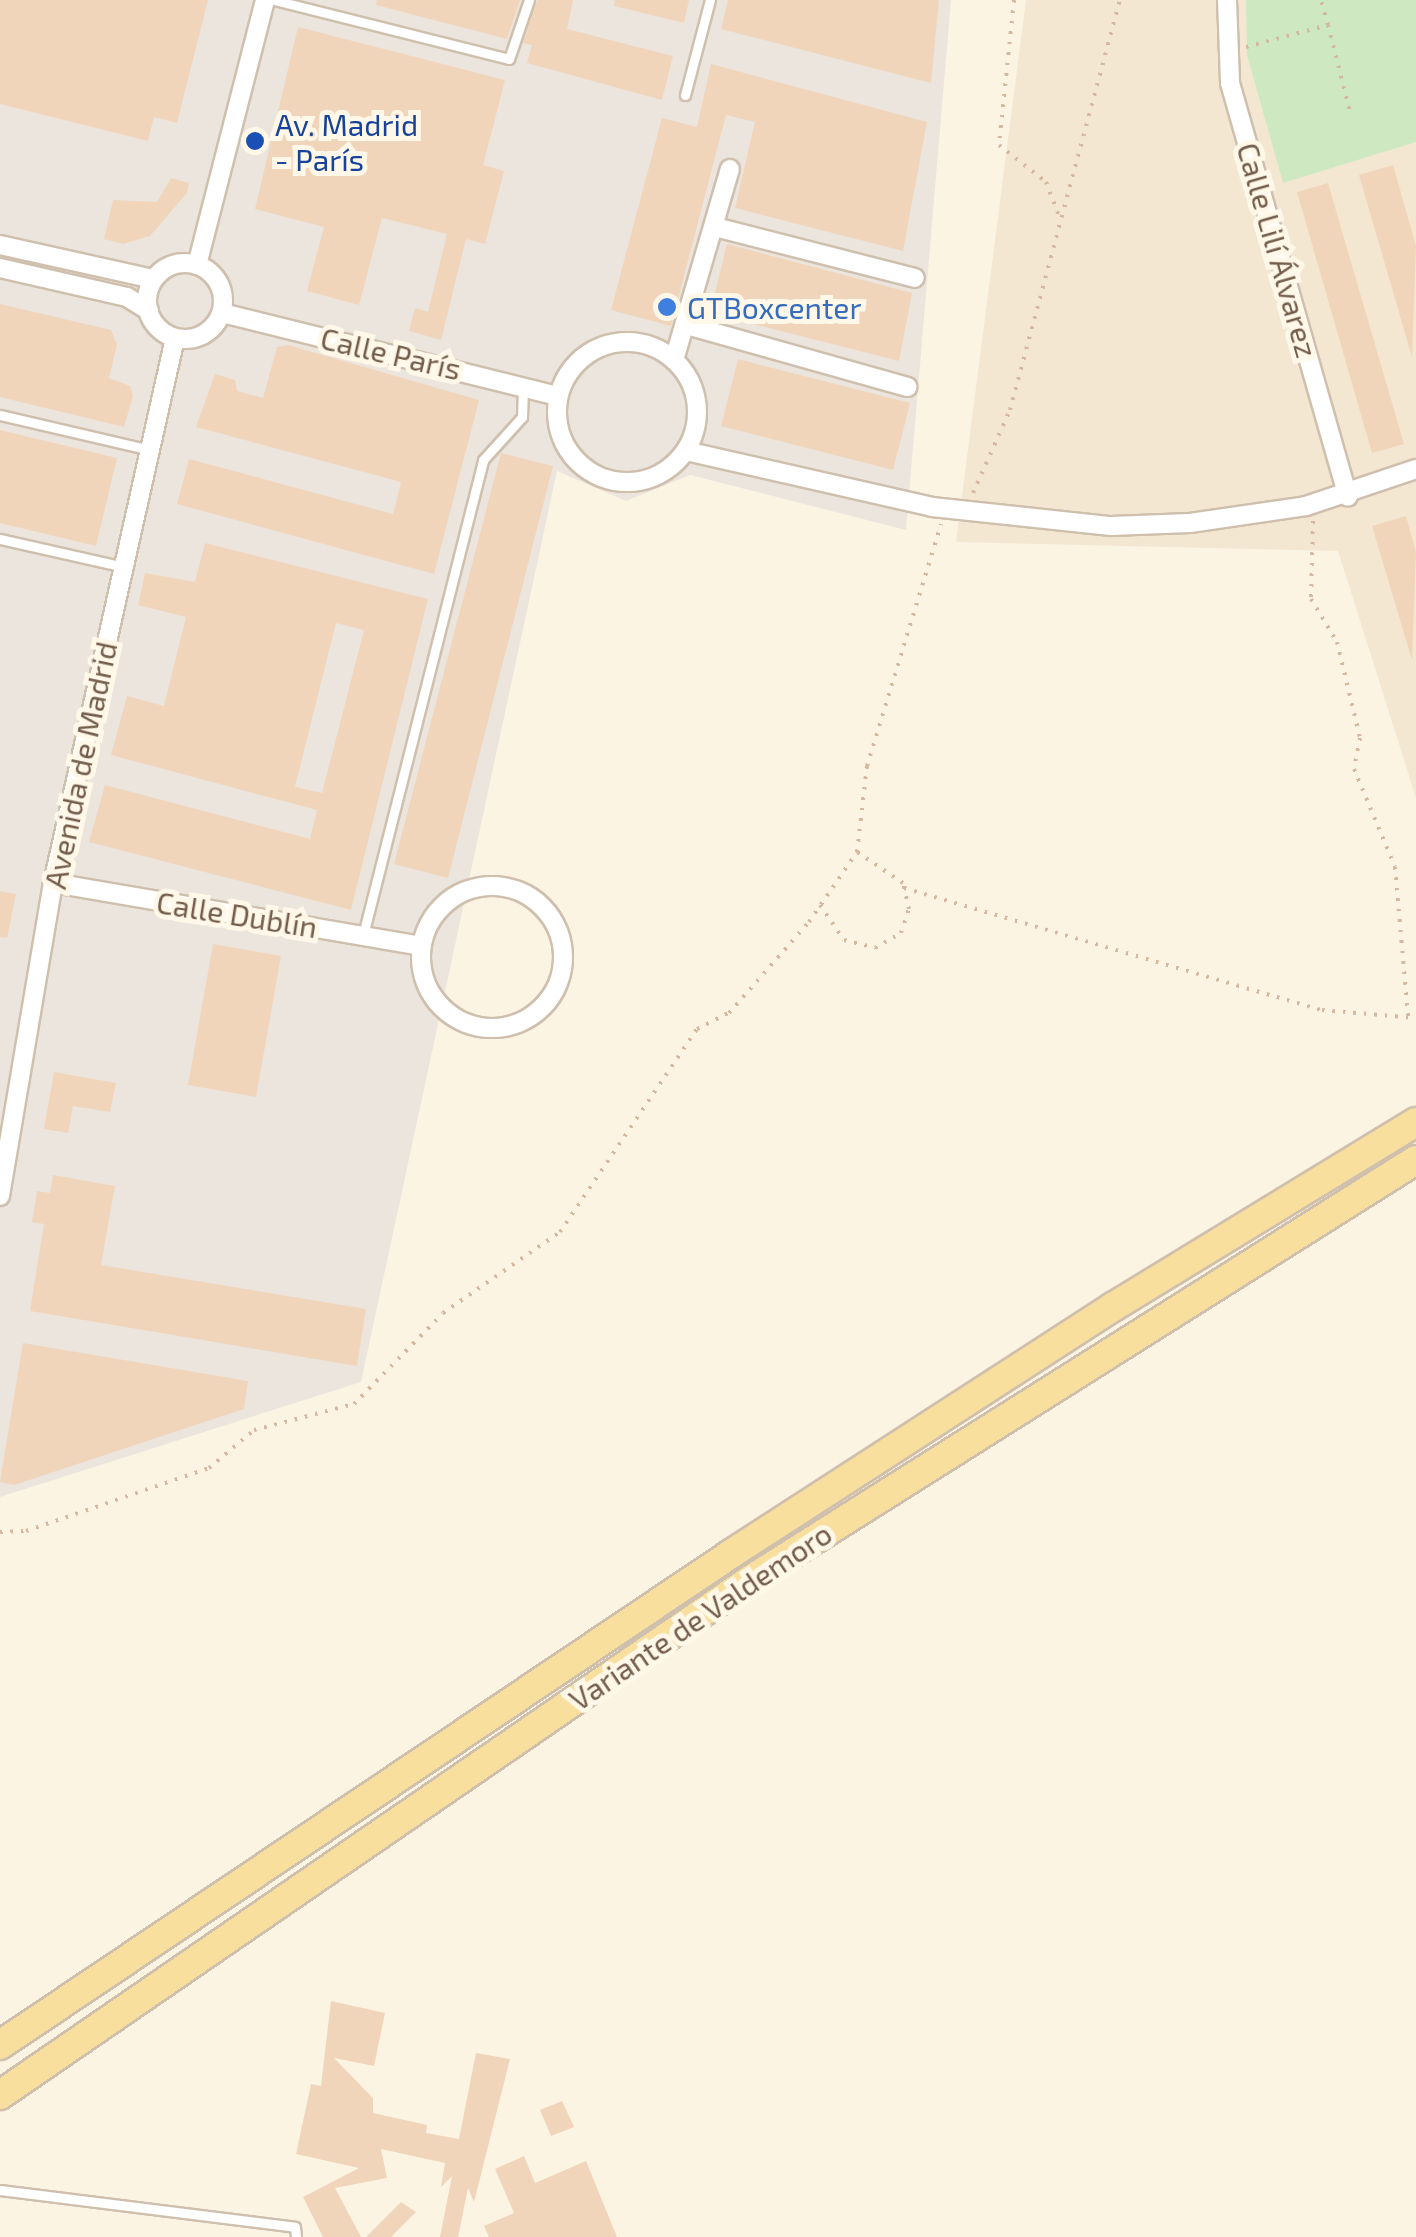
<!DOCTYPE html>
<html>
<head>
<meta charset="utf-8">
<style>
  body { margin:0 }
  #map { position:relative; width:1416px; height:2237px; overflow:hidden; background:#fcf4e3; font-family:"Exo 2",sans-serif }
  div>[style] { position:absolute }
  .residential>* { inset:0; background:#f3e7d2 }
  .industrial>* { inset:0; background:#ebe5de }
  .green>* { inset:0; background:#cee9c2 }
  .building>* { inset:0; background:#f0d5bb }
  .path>* { height:4px; margin-top:-2px; transform-origin:0; background:repeating-linear-gradient(90deg,#d5b89f 0 2.5px,transparent 0 10.5px) }
  .roads { filter:drop-shadow(2px 0 #cfbfad) drop-shadow(-2px 0 #cfbfad) drop-shadow(0 2px #cfbfad) drop-shadow(0 -2px #cfbfad) }
  .lane>* { height:9px; margin:-4.5px; padding:0 4.5px; transform-origin:4.5px; border-radius:4.5px; background:#fff }
  .street>* { height:18px; margin:-9px; padding:0 9px; transform-origin:9px; border-radius:9px; background:#fff }
  .street>.ring { margin:-9px; padding:0; box-sizing:content-box; background:none; border:18px solid #fff; border-radius:50% }
  .primary>* { height:28px; margin:-14px; padding:0 14px; transform-origin:14px; border-radius:14px; background:#f9df9d }
  .dots>* { width:28px; height:28px; translate:-50% -50%; box-sizing:border-box; border:5px solid #fff8e9; border-radius:50% }
  span { translate:-50% -50%; white-space:nowrap; text-align:center; line-height:1.15; -webkit-text-stroke:10px #fff8e9; paint-order:stroke }
  .transit-label { font-size:30px; color:#164399 }
  .left { translate:0 -50%; text-align:left }
  .street-label { font-size:30px; color:#735c4a }
  .shop-label { font-size:30px; color:#366cbe }
</style>
</head>
<body>
<div id="map">
  <div class="residential">
    <div style="clip-path:polygon(1026px 0,1416px 0,1416px 798px,1338px 551px,956px 542px)"></div>
  </div>
  <div class="industrial">
    <div style="clip-path:polygon(0 0,951px 0,906px 530px,690px 475px,626px 501px,557px 471px,361px 1382px,0 1497px)"></div>
  </div>
  <div class="green">
    <div style="clip-path:polygon(1246px 0,1416px 0,1416px 142px,1283px 183px,1247px 55px)"></div>
  </div>
  <div class="building">
    <div style="clip-path:polygon(0 0,208px 0,177px 123px,154px 117px,148px 141px,0 104px)"></div>
    <div style="clip-path:polygon(377px 0,520px 0,507px 39px,376px 5px)"></div>
    <div style="clip-path:polygon(537px 0,573px 0,567px 29px,673px 56px,662px 100px,527px 63px,532px 45px,523px 43px)"></div>
    <div style="clip-path:polygon(615px 0,689px 0,684px 23px,614px 6px)"></div>
    <div style="clip-path:polygon(728px 0,939px 0,931px 83px,721px 29px)"></div>
    <div style="clip-path:polygon(298px 27px,505px 80px,483px 165px,504px 171px,485px 244px,466px 239px,441px 340px,409px 331px,415px 308px,428px 312px,447px 234px,382px 218px,359px 305px,307px 291px,324px 227px,255px 209px)"></div>
    <div style="clip-path:polygon(711px 64px,927px 122px,903px 251px,735px 208px,755px 122px,726px 115px,671px 326px,611px 310px,662px 118px,697px 127px)"></div>
    <div style="clip-path:polygon(1393px 165px,1416px 246px,1412px 357px,1359px 175px)"></div>
    <div style="clip-path:polygon(171px 178px,189px 183px,187px 193px,150px 236px,123px 244px,104px 239px,113px 200px,157px 202px)"></div>
    <div style="clip-path:polygon(1328px 183px,1404px 444px,1372px 453px,1297px 192px)"></div>
    <div style="clip-path:polygon(727px 244px,912px 293px,899px 361px,710px 313px)"></div>
    <div style="clip-path:polygon(0 304px,111px 330px,117px 345px,109px 378px,130px 386px,133px 396px,124px 427px,0 397px)"></div>
    <div style="clip-path:polygon(288px 345px,479px 400px,434px 574px,177px 504px,189px 459px,393px 514px,401px 482px,196px 427px,215px 374px,235px 380px,237px 391px,263px 398px,277px 347px)"></div>
    <div style="clip-path:polygon(738px 359px,910px 403px,893px 470px,721px 426px)"></div>
    <div style="clip-path:polygon(0 430px,117px 458px,96px 546px,0 523px)"></div>
    <div style="clip-path:polygon(501px 453px,553px 466px,448px 878px,394px 864px)"></div>
    <div style="clip-path:polygon(1406px 516px,1416px 552px,1412px 660px,1372px 526px)"></div>
    <div style="clip-path:polygon(evenodd,205px 543px,428px 599px,351px 910px,89px 842px,105px 785px,310px 839px,317px 810px,111px 755px,127px 696px,164px 706px,186px 617px,138px 605px,145px 573px,195px 582px,205px 543px,336px 623px,364px 630px,322px 793px,295px 787px,336px 623px)"></div>
    <div style="clip-path:polygon(0 891px,16px 894px,7px 938px,0 937px)"></div>
    <div style="clip-path:polygon(213px 944px,281px 956px,256px 1097px,188px 1085px)"></div>
    <div style="clip-path:polygon(54px 1072px,116px 1083px,110px 1112px,73px 1106px,68px 1133px,44px 1129px)"></div>
    <div style="clip-path:polygon(53px 1175px,115px 1186px,101px 1265px,366px 1309px,357px 1366px,30px 1311px,44px 1224px,32px 1222px,37px 1191px,50px 1193px)"></div>
    <div style="clip-path:polygon(23px 1343px,248px 1381px,244px 1409px,14px 1485px,0 1482px)"></div>
    <div style="clip-path:polygon(331px 2001px,385px 2013px,374px 2066px,334px 2058px,373px 2098px,373px 2113px,427px 2125px,426px 2133px,459px 2139px,476px 2053px,510px 2059px,474px 2202px,468px 2188px,458px 2237px,440px 2237px,452px 2176px,441px 2187px,445px 2163px,381px 2149px,387px 2178px,335px 2188px,361px 2237px,323px 2237px,303px 2197px,359px 2168px,296px 2154px,311px 2084px,321px 2086px)"></div>
    <div style="clip-path:polygon(562px 2101px,574px 2127px,551px 2136px,540px 2110px)"></div>
    <div style="clip-path:polygon(524px 2156px,535px 2183px,586px 2161px,617px 2237px,489px 2237px,484px 2226px,514px 2213px,495px 2169px)"></div>
    <div style="clip-path:polygon(401px 2202px,416px 2212px,391px 2237px,366px 2237px)"></div>
  </div>
  <div class="path">
    <div style="left:1014px;top:0;width:146px;rotate:95.9deg"></div>
    <div style="left:999px;top:145px;width:60px;rotate:38.2deg"></div>
    <div style="left:1046px;top:182px;width:36px;rotate:69deg"></div>
    <div style="left:1328px;top:25px;width:90px;rotate:75.8deg"></div>
    <div style="left:1246px;top:47px;width:85px;rotate:-15deg"></div>
    <div style="left:1328px;top:25px;width:26px;rotate:-106deg"></div>
    <div style="left:973px;top:493px;width:91px;rotate:-66deg"></div>
    <div style="left:1010px;top:410px;width:424px;rotate:-75deg"></div>
    <div style="left:1313px;top:521px;width:78px;rotate:91.5deg"></div>
    <div style="left:1311px;top:599px;width:50px;rotate:58.8deg"></div>
    <div style="left:1337px;top:642px;width:99px;rotate:76.5deg"></div>
    <div style="left:1360px;top:738px;width:32px;rotate:101deg"></div>
    <div style="left:1354px;top:769px;width:106px;rotate:67.3deg"></div>
    <div style="left:1395px;top:867px;width:151px;rotate:85deg"></div>
    <div style="left:904px;top:888px;width:435px;rotate:16.3deg"></div>
    <div style="left:1322px;top:1010px;width:94px;rotate:4.9deg"></div>
    <div style="left:820px;top:905px;width:42px;rotate:55.6deg"></div>
    <div style="left:844px;top:940px;width:32px;rotate:14deg"></div>
    <div style="left:875px;top:948px;width:30px;rotate:-30deg"></div>
    <div style="left:901px;top:933px;width:25px;rotate:-72deg"></div>
    <div style="left:909px;top:909px;width:27px;rotate:-103deg"></div>
    <div style="left:903px;top:883px;width:55px;rotate:-146deg"></div>
    <div style="left:0;top:1532px;width:26px;rotate:-2deg"></div>
    <div style="left:26px;top:1531px;width:194px;rotate:-19deg"></div>
    <div style="left:209px;top:1468px;width:59px;rotate:-40.2deg"></div>
    <div style="left:254px;top:1430px;width:103px;rotate:-14.6deg"></div>
    <div style="left:354px;top:1404px;width:127px;rotate:-45.6deg"></div>
    <div style="left:443px;top:1313px;width:142px;rotate:-34.7deg"></div>
    <div style="left:560px;top:1232px;width:245px;rotate:-56deg"></div>
    <div style="left:697px;top:1029px;width:36px;rotate:-27deg"></div>
    <div style="left:729px;top:1013px;width:121px;rotate:-48.7deg"></div>
    <div style="left:809px;top:922px;width:85px;rotate:-55.6deg"></div>
    <div style="left:857px;top:852px;width:87px;rotate:-83.4deg"></div>
    <div style="left:867px;top:766px;width:253px;rotate:-73deg"></div>
  </div>
  <div class="roads">
    <div class="lane">
      <div style="left:274px;top:0;width:242px;rotate:14.1deg"></div>
      <div style="left:509px;top:59px;width:62px;rotate:-71.3deg"></div>
      <div style="left:685px;top:95px;width:98px;rotate:-75.3deg"></div>
      <div style="left:0;top:415px;width:154px;rotate:13.1deg"></div>
      <div style="left:0;top:539px;width:127px;rotate:12.7deg"></div>
      <div style="left:363px;top:935px;width:490px;rotate:-75.8deg"></div>
      <div style="left:483px;top:460px;width:58px;rotate:-47.8deg"></div>
      <div style="left:522px;top:417px;width:31px;rotate:-88deg"></div>
      <div style="left:0;top:2190px;width:297px;rotate:7.1deg"></div>
      <div style="left:295px;top:2227px;width:10px;rotate:84deg"></div>
    </div>
    <div class="street">
      <div style="left:1227px;top:0;width:83px;rotate:87.9deg"></div>
      <div style="left:1230px;top:83px;width:430px;rotate:74.1deg"></div>
      <div style="left:715px;top:227px;width:206px;rotate:14.3deg"></div>
      <div style="left:0;top:245px;width:157px;rotate:12.5deg"></div>
      <div class="ring" style="left:147px;top:263px;width:58px;height:58px"></div>
      <div style="left:197px;top:265px;width:274px;rotate:-75.6deg"></div>
      <div style="left:0;top:268px;width:130px;rotate:12.9deg"></div>
      <div style="left:127px;top:297px;width:26px;rotate:32deg"></div>
      <div style="left:222px;top:313px;width:346px;rotate:13.9deg"></div>
      <div style="left:687px;top:325px;width:229px;rotate:15.7deg"></div>
      <div class="ring" style="left:557px;top:342px;width:122px;height:122px"></div>
      <div style="left:674px;top:360px;width:199px;rotate:-73.7deg"></div>
      <div style="left:686px;top:451px;width:252px;rotate:12.8deg"></div>
      <div style="left:932px;top:507px;width:180px;rotate:6.1deg"></div>
      <div style="left:1111px;top:526px;width:79px;rotate:-2.2deg"></div>
      <div style="left:1190px;top:523px;width:117px;rotate:-8.3deg"></div>
      <div style="left:1306px;top:506px;width:116px;rotate:-18.6deg"></div>
      <div style="left:53px;top:883px;width:373px;rotate:9.7deg"></div>
      <div class="ring" style="left:421px;top:886px;width:124px;height:124px"></div>
      <div style="left:0;top:1196px;width:317px;rotate:-80.4deg"></div>
      <div style="left:53px;top:883px;width:558px;rotate:-77.38deg"></div>
    </div>
    <div class="primary">
      <div style="left:0;top:2045px;width:881px;rotate:-33.89deg"></div>
      <div style="left:731px;top:1554px;width:455px;rotate:-32.9deg"></div>
      <div style="left:1113px;top:1307px;width:355px;rotate:-31.4deg"></div>
      <div style="left:0;top:2095px;width:910px;rotate:-34.48deg"></div>
      <div style="left:750px;top:1580px;width:787px;rotate:-32.24deg"></div>
    </div>
  </div>
  <div class="dots">
    <div style="left:255px;top:141px;background:#1a4fb4"></div>
    <div style="left:667px;top:307px;background:#3f7fe0"></div>
  </div>
  <div class="transit-label">
    <span class="left" style="left:275px;top:141px">Av. Madrid<br>- París</span>
  </div>
  <div class="street-label">
    <span style="left:1278px;top:250px;rotate:74deg">Calle Lilí Álvarez</span>
    <span style="left:391px;top:353px;rotate:13deg">Calle París</span>
    <span style="left:80px;top:765px;rotate:-78deg">Avenida de Madrid</span>
    <span style="left:237px;top:914px;rotate:9deg">Calle Dublín</span>
    <span style="left:700px;top:1616px;rotate:-34deg">Variante de Valdemoro</span>
  </div>
  <div class="shop-label">
    <span class="left" style="left:687px;top:307px">GTBoxcenter</span>
  </div>
</div>
</body>
</html>
